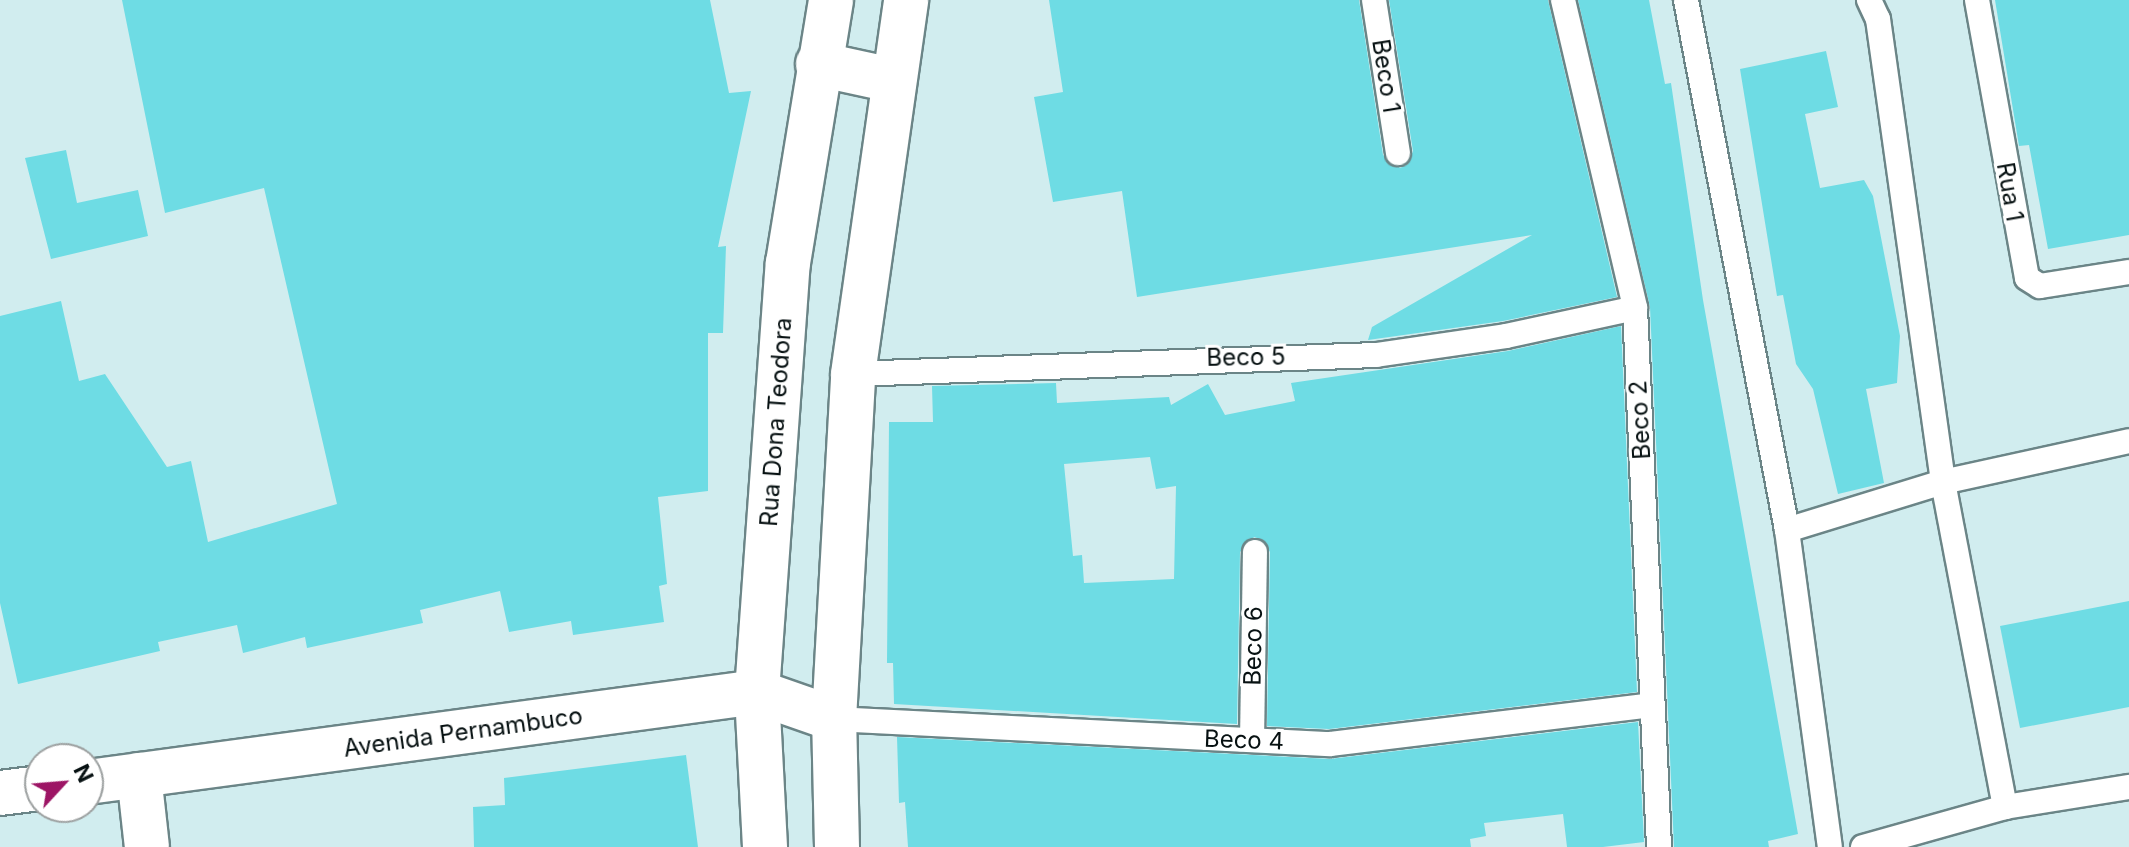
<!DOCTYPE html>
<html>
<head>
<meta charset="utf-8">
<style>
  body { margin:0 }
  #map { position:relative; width:2129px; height:847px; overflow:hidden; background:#d1edef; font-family:Inter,sans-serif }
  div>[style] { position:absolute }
  .building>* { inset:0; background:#6edce4 }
  .roads { filter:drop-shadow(2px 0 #6b8587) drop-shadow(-2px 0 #6b8587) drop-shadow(0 2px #6b8587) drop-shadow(0 -2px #6b8587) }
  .service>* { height:24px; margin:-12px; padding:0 12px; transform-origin:12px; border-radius:12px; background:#fff }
  .minor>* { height:44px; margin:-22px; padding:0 22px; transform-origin:22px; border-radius:22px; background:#fff }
  .secondary>* { height:44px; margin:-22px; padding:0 22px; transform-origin:22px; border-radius:22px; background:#fff }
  span { translate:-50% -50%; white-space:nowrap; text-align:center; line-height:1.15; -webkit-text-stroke:6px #fff; paint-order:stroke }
  .street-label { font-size:24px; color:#071112 }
  .north { position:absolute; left:24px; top:743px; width:80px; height:80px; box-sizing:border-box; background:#fff; border:2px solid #9ca0a0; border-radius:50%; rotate:64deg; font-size:22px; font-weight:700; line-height:32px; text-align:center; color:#071112 }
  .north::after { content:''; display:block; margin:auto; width:28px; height:36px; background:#9d1565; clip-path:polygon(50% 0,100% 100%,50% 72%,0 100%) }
</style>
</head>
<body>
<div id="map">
  <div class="building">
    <div style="clip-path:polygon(122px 0,710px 0,729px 93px,751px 91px,718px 247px,726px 246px,723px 333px,708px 333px,708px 491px,658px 497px,667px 584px,659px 586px,664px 622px,573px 635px,571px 621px,509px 632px,500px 591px,420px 610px,423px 623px,307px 648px,305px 637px,243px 653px,237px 625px,158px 642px,160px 651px,18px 684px,0 603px,0 316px,61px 301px,79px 381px,105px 374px,167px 467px,191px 461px,208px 542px,337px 504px,264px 188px,165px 213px)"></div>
    <div style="clip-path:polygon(1049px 0,1359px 0,1383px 155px,1400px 168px,1408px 164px,1413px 151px,1389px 0,1548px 0,1617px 297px,1503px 321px,1368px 340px,1372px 327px,1532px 235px,1137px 297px,1122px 191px,1053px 202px,1034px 97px,1063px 92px)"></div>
    <div style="clip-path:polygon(1578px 0,1649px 0,1665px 84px,1671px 83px,1703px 300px,1798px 834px,1768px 841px,1769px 847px,1674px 847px,1650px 307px)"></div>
    <div style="clip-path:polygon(1995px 0,2129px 0,2129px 235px,2048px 249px,2029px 145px,2019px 146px)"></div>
    <div style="clip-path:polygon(1826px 51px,1838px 107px,1805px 114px,1820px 188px,1864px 180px,1873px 196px,1900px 336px,1897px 383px,1866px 389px,1884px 483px,1838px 494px,1813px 389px,1796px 364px,1783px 295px,1777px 296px,1740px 69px)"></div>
    <div style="clip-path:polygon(66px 150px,77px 203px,138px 190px,148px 236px,51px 259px,25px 158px)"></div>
    <div style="clip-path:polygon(evenodd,1621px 326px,1637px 692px,1329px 729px,1267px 726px,1270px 552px,1263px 540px,1254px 537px,1240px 552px,1237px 724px,894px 704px,893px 663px,887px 663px,889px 422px,933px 422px,932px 386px,1056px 383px,1057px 403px,1169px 397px,1171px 405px,1208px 384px,1225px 415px,1295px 401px,1291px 383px,1508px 351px,1621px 326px,1150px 457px,1156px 489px,1176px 486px,1174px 579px,1084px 583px,1082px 555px,1073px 556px,1064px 464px,1150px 457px)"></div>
    <div style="clip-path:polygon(2129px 601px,2129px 707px,2020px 728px,2000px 626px)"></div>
    <div style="clip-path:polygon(1638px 722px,1644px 842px,1603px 847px,1567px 847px,1563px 814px,1484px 823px,1486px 836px,1470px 839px,1471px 847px,908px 847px,905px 802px,899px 803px,897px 737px,1330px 759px)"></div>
    <div style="clip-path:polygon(686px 755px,698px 847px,474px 847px,473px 807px,505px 805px,504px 778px)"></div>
  </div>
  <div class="roads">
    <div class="service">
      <div style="left:1374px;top:0;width:155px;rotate:81.1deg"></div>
      <div style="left:1563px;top:0;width:316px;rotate:76.8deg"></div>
      <div style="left:1635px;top:308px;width:540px;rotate:87.45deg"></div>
      <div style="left:1686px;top:0;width:540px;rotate:79.21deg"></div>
      <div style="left:1787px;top:530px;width:320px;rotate:82.3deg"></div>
      <div style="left:1869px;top:0;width:21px;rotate:65deg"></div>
      <div style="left:1878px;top:19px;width:468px;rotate:82deg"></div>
      <div style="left:1943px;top:482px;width:331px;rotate:79.2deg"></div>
      <div style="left:1977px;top:0;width:282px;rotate:79.8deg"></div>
      <div style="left:2027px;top:278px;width:15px;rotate:32deg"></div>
      <div style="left:2040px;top:286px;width:90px;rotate:-8.9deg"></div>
      <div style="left:853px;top:374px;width:523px;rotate:-2.08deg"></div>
      <div style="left:1376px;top:355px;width:131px;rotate:-8.3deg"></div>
      <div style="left:1506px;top:336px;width:132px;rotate:-12.2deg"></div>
      <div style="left:1787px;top:530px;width:163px;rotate:-17.1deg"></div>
      <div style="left:1943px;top:482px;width:190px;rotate:-12.4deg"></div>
      <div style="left:834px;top:719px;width:497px;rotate:2.9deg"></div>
      <div style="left:1330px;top:744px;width:324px;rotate:-6.9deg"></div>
      <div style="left:1252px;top:740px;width:188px;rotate:-89.1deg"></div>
      <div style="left:1863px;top:847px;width:148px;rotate:-15.7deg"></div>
      <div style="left:2005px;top:807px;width:126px;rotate:-9.2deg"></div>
    </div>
    <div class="minor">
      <div style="left:139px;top:775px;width:72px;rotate:83.7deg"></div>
      <div style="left:88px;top:782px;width:675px;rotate:-7.66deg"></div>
      <div style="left:757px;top:692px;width:82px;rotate:19.3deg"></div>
      <div style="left:0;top:793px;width:40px;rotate:-7.1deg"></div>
    </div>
    <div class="secondary">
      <div style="left:818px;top:64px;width:76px;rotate:12.2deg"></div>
      <div style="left:765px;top:847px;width:155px;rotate:-93deg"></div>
      <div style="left:757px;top:692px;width:430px;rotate:-85.9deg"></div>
      <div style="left:788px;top:263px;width:266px;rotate:-80.7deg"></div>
      <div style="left:837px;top:847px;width:128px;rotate:-91.3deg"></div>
      <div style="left:834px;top:719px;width:346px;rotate:-86.8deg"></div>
      <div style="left:853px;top:374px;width:378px;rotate:-81.9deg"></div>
    </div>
  </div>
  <div class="street-label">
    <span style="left:1386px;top:76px;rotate:81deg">Beco 1</span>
    <span style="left:2010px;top:192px;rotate:80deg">Rua 1</span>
    <span style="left:1246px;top:357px;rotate:-1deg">Beco 5</span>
    <span style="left:1640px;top:420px;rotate:-93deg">Beco 2</span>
    <span style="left:776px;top:422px;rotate:-86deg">Rua Dona Teodora</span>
    <span style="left:1253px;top:646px;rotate:-89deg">Beco 6</span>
    <span style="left:463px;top:732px;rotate:-8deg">Avenida Pernambuco</span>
    <span style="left:1244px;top:740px;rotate:2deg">Beco 4</span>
  </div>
  <div class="north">N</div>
</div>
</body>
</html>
